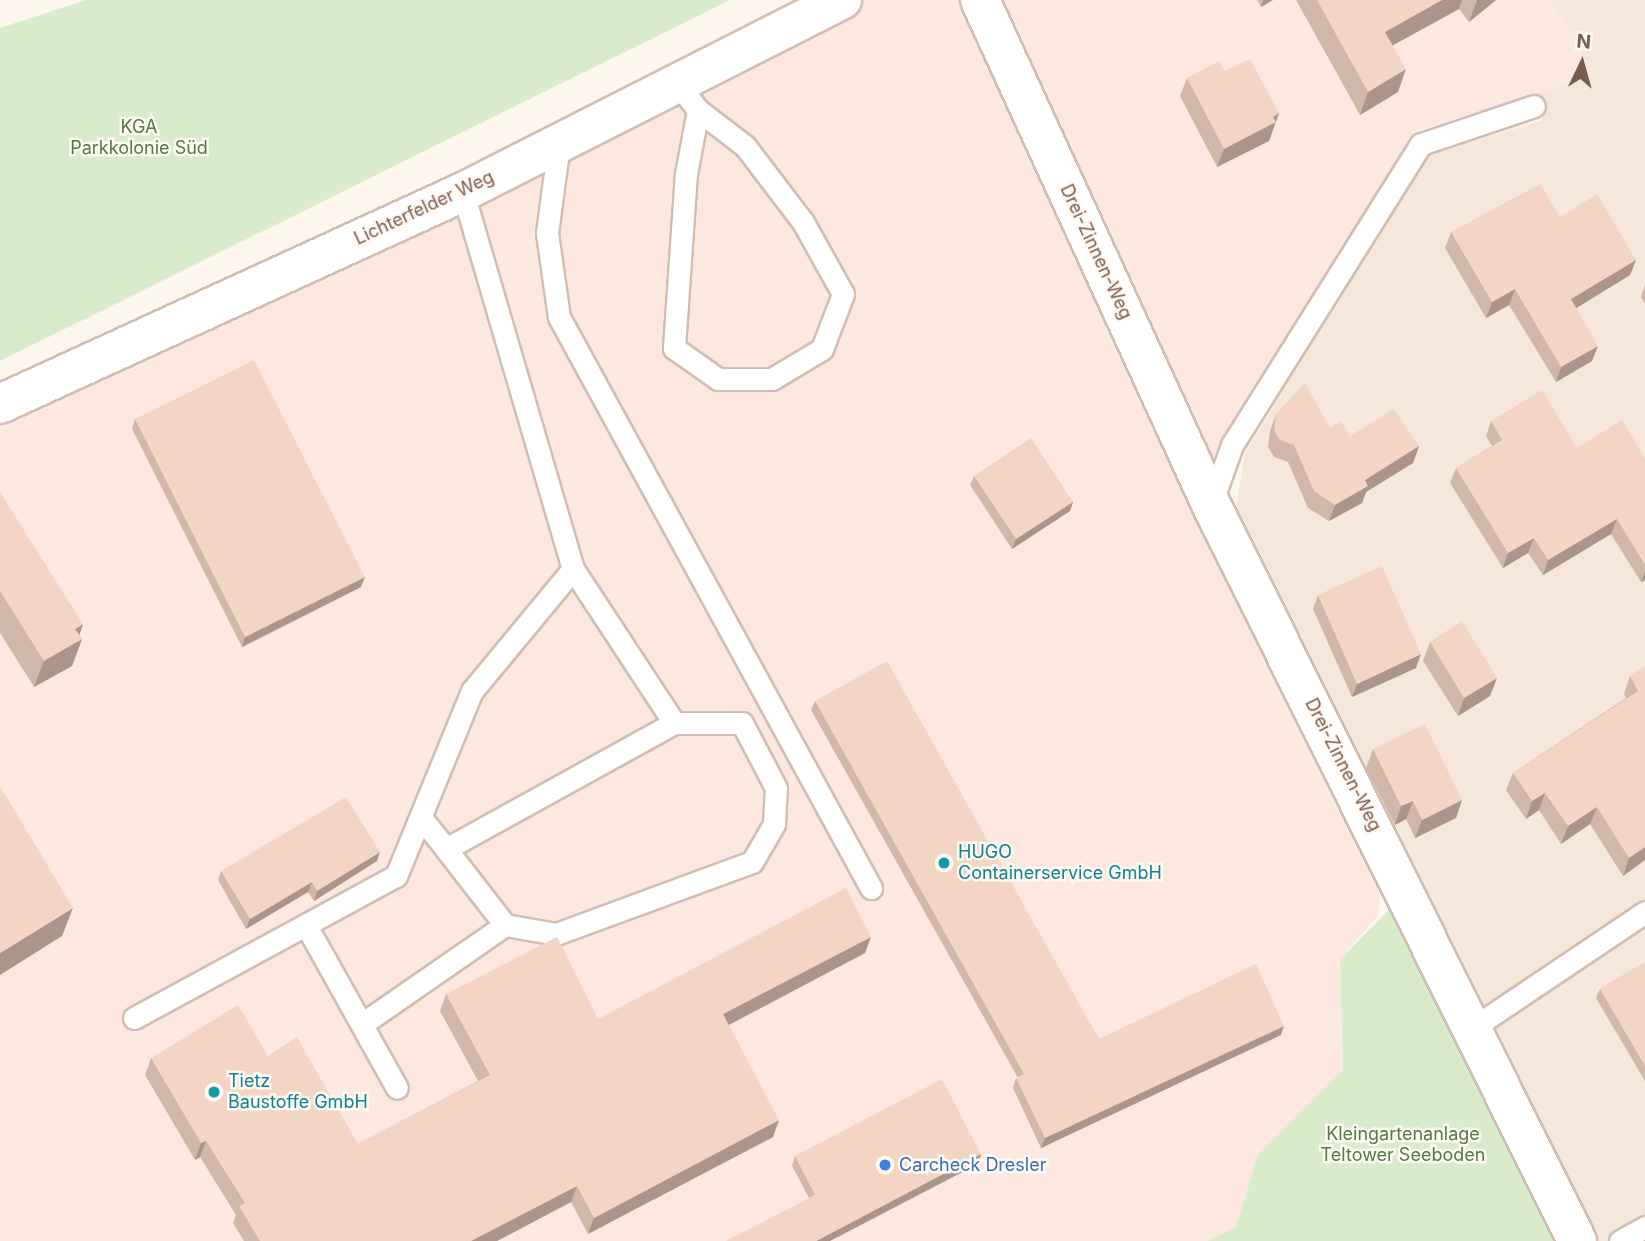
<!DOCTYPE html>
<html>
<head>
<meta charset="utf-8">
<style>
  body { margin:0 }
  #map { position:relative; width:1645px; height:1241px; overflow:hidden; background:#fdf6ec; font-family:Inter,sans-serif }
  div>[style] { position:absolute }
  .residential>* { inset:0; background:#f5e8da }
  .commercial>* { inset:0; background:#fde8e0 }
  .green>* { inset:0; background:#d8ecc9 }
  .roads { filter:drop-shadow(2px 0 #d1beb0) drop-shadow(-2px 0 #d1beb0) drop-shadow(0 2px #d1beb0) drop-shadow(0 -2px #d1beb0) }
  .service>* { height:21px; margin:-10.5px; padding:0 10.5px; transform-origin:10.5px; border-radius:10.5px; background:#fff }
  .minor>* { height:38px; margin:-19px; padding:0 19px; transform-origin:19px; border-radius:19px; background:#fff }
  .wall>* { inset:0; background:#d1b7a8 }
  .shaded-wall>* { inset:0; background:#aa9588 }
  .building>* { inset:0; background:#f3d5c3 }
  .dots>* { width:19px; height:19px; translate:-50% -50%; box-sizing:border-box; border:4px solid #fffaf3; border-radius:50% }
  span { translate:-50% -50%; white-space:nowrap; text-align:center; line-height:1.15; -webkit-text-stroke:5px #fffaf3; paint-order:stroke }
  .park-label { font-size:18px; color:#537a41 }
  .street-label { font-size:18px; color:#7a5c4d }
  .culture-label { font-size:18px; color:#0d838f }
  .left { translate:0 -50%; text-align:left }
  .shop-label { font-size:18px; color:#366cbe }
  .north { position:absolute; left:1547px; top:28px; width:70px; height:70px; -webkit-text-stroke:5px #fffaf3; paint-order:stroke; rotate:5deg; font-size:19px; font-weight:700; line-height:28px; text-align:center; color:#7a5c4d }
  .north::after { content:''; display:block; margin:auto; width:24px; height:32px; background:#7a5c4d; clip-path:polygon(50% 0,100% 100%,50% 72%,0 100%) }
</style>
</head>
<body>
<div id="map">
  <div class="residential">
    <div style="clip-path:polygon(1550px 0,1645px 0,1645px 1241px,1594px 1241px,1235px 513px,1245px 453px,1427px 155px,1543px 120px,1533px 94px,1595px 75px)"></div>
  </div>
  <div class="commercial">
    <div style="clip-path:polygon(811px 0,1550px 0,1595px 75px,1413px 132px,1194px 489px,1382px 883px,1378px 916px,1340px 959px,1343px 1070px,1258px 1155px,1236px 1227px,1207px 1241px,0 1241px,0 386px,487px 159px)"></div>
  </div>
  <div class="green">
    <div style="clip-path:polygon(86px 0,730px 0,0 361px,0 28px)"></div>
    <div style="clip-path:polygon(1393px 906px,1554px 1241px,1207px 1241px,1236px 1227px,1258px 1155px,1343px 1070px,1340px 959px)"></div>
  </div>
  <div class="roads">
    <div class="service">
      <div style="left:679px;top:85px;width:31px;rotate:53deg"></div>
      <div style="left:698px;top:110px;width:59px;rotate:37.5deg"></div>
      <div style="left:745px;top:146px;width:96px;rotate:52.7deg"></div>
      <div style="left:803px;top:222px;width:82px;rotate:60.9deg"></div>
      <div style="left:843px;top:294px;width:59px;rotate:110.9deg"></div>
      <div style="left:822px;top:349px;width:58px;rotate:149deg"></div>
      <div style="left:772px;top:379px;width:54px;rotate:180deg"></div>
      <div style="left:718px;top:379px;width:54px;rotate:-144.8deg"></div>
      <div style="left:674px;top:348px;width:174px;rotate:-86.1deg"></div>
      <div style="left:686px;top:174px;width:65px;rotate:-79.4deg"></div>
      <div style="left:559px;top:143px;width:91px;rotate:97.6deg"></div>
      <div style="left:547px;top:233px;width:85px;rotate:81.9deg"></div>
      <div style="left:559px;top:317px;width:651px;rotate:61.35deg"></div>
      <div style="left:1211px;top:504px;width:63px;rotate:-70.4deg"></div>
      <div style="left:1232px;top:445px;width:355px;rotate:-57.9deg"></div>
      <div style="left:1421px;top:144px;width:119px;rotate:-18.6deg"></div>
      <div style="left:573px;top:569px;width:184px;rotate:56.7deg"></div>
      <div style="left:422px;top:819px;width:38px;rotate:51deg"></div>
      <div style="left:446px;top:849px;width:96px;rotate:52.2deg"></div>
      <div style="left:505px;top:925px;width:52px;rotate:10deg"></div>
      <div style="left:556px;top:934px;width:209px;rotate:-20.2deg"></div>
      <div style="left:752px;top:862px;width:44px;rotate:-59.9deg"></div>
      <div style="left:774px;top:824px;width:36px;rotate:-87deg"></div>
      <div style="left:776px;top:788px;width:73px;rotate:-117.6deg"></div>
      <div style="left:742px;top:723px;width:68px;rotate:180deg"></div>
      <div style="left:674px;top:723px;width:260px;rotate:151.1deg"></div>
      <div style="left:307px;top:927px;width:184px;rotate:60.8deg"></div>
      <div style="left:134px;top:1018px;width:298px;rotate:-28.5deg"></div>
      <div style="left:396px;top:876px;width:200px;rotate:-67.7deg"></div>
      <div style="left:472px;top:691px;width:158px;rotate:-50.4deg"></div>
      <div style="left:573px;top:569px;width:393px;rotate:-106.3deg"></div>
      <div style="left:362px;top:1024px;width:174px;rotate:-34.7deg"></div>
      <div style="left:1474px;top:1027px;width:206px;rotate:-33.9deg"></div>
      <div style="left:1620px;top:1241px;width:29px;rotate:-29deg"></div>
    </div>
    <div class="minor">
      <div style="left:980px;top:0;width:554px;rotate:65.38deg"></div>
      <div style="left:1211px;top:504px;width:823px;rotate:63.59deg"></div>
      <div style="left:0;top:404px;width:509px;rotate:-24.6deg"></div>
      <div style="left:463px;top:192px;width:425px;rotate:-26.9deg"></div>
    </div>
  </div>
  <div class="wall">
    <div style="clip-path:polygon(1257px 0,1273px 0,1261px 7px)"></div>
    <div style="clip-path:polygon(1296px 0,1496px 0,1469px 22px,1459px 9px,1393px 45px,1398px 92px,1360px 115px)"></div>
    <div style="clip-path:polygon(1225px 71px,1279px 113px,1269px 141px,1217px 167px,1180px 96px,1187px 78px)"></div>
    <div style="clip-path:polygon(1560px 217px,1636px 260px,1630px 275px,1576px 308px,1592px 361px,1556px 382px,1509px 305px,1486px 318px,1445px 248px,1451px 232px)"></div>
    <div style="clip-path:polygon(1645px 285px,1645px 304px,1641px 297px)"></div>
    <div style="clip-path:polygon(1276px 414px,1330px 428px,1350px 436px,1419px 446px,1413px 463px,1366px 492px,1362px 503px,1329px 521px,1308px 508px,1288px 462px,1274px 457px,1268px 447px,1270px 431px)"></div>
    <div style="clip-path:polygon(135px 419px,361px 587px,242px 647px,132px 429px)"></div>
    <div style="clip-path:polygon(1491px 421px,1577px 448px,1645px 458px,1645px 580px,1641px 582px,1611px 534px,1543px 575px,1528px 553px,1503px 568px,1450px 483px,1456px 468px,1492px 446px,1486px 436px)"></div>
    <div style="clip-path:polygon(974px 476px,1073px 502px,1070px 511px,1012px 549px,970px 485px)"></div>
    <div style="clip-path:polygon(0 492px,82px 639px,72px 666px,34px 687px,0 633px)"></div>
    <div style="clip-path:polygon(1318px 595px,1416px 668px,1352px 697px,1313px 609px)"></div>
    <div style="clip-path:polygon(1430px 642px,1490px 696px,1458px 716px,1423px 661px)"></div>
    <div style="clip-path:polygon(1645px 667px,1645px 860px,1623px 876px,1590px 824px,1561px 844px,1539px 810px,1526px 819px,1506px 790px,1513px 773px,1626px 698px,1624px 694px,1630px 676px)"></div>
    <div style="clip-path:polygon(815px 701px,1099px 1039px,1281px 1035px,1041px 1148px,1013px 1088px,1016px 1078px,1018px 1078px,811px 710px)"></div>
    <div style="clip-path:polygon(1373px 749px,1462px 800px,1456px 818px,1415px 838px,1406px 819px,1395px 825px,1366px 768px)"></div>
    <div style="clip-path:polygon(377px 861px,314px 901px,308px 892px,246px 929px,218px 880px,221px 871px)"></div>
    <div style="clip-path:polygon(871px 937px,865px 953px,729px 1025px,773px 1137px,588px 1234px,571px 1202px,497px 1241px,244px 1241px,233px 1223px,236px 1215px,200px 1157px,195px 1160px,145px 1075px,151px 1058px,268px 1056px,358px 1144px,478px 1081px,440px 1011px,446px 994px,598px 1019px)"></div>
    <div style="clip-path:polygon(1645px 962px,1645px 1081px,1596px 998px,1600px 989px)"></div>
    <div style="clip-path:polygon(981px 1154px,978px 1164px,809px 1198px,792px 1166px,795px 1156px)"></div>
  </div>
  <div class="shaded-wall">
    <div style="clip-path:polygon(1263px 0,1273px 0,1261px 7px)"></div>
    <div style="clip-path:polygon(1442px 0,1462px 0,1459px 9px,1377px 54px,1385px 32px)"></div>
    <div style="clip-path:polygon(1477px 0,1496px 0,1469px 22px)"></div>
    <div style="clip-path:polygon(1406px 69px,1398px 92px,1360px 115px,1368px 92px)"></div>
    <div style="clip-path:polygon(1279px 113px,1269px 141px,1217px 167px,1224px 149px)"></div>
    <div style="clip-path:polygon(1636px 260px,1630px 275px,1565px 315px,1571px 299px)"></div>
    <div style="clip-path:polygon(1515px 289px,1509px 305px,1486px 318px,1492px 302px)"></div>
    <div style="clip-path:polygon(1598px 346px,1592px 361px,1556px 382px,1561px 367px)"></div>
    <div style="clip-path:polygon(1419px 446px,1413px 463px,1366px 492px,1362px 503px,1329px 521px,1335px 505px,1365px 480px)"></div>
    <div style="clip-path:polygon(1073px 502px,1070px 511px,1012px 549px,1016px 539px)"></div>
    <div style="clip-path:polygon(1617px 519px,1611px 534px,1543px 575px,1548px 560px)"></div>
    <div style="clip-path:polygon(1534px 538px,1528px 553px,1503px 568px,1508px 553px)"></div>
    <div style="clip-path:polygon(1645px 571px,1645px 580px,1641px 582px)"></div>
    <div style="clip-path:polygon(365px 577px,361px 587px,242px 647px,245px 637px)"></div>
    <div style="clip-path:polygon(83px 624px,77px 642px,82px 639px,72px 666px,34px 687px,44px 661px,75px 629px)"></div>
    <div style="clip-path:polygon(1421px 654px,1416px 668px,1352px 697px,1357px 684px)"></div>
    <div style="clip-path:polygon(1497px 678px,1490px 696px,1458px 716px,1464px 698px)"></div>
    <div style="clip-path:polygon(1545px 793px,1539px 810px,1526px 819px,1532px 801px)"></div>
    <div style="clip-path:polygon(1462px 800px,1456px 818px,1415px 838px,1422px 820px)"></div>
    <div style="clip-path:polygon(1413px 801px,1406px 819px,1395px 825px,1401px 806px)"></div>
    <div style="clip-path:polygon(1597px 807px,1590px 824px,1561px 844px,1568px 826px)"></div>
    <div style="clip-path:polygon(1645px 847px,1645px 860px,1623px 876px,1629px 858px)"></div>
    <div style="clip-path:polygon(380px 852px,377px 861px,314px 901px,317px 891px)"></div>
    <div style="clip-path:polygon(312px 882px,308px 892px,246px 929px,250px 919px)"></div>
    <div style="clip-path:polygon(73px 908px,62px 936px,0 975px,0 953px)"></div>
    <div style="clip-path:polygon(871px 937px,865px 953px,717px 1031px,723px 1014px)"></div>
    <div style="clip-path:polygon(1284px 1026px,1281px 1035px,1041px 1148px,1045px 1138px)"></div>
    <div style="clip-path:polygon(779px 1120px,773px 1137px,588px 1234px,594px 1218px)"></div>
    <div style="clip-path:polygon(206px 1141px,200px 1157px,195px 1160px,201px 1143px)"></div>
    <div style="clip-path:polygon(981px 1154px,978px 1164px,830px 1241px,816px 1241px)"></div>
    <div style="clip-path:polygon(577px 1186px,571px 1202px,497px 1241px,471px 1241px)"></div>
  </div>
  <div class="building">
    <div style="clip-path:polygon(1317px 0,1442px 0,1385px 32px,1406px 69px,1368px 92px)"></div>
    <div style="clip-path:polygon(1250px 59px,1279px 113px,1273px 117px,1276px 122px,1224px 149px,1187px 78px,1219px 61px,1225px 71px)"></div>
    <div style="clip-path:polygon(1540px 184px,1560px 217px,1597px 194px,1636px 260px,1571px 299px,1598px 346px,1561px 367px,1515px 289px,1492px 302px,1451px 232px)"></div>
    <div style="clip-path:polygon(254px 360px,365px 577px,245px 637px,135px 419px)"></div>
    <div style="clip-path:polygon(1305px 383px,1330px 428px,1341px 421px,1350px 436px,1394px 409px,1419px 446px,1365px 480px,1368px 486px,1335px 505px,1314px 491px,1294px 445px,1280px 440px,1274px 430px,1276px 414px)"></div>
    <div style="clip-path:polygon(1542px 390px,1577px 448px,1622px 420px,1645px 458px,1645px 565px,1617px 519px,1548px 560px,1534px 538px,1508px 553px,1456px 468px,1502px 440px,1491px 421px)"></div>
    <div style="clip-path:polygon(1031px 438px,1073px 502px,1016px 539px,974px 476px)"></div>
    <div style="clip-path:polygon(0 492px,83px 624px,75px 629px,82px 639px,44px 661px,0 591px)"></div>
    <div style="clip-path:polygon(1382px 566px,1421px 654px,1357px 684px,1318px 595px)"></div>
    <div style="clip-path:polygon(1462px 621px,1497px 678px,1464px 698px,1430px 642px)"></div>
    <div style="clip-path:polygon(887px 661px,1099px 1039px,1256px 964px,1284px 1026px,1045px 1138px,1016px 1078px,1024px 1074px,815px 701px)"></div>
    <div style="clip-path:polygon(1645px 667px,1645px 847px,1629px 858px,1597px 807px,1568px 826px,1545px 793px,1532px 801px,1513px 773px,1638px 691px,1630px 676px)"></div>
    <div style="clip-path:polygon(1425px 724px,1462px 800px,1422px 820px,1413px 801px,1401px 806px,1373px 749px)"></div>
    <div style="clip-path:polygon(0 786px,73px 908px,0 953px)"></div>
    <div style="clip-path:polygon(346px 797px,380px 852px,317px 891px,312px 882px,250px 919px,221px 871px)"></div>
    <div style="clip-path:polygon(846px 888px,871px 937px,723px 1014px,779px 1120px,594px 1218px,577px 1186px,471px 1241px,260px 1241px,239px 1206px,245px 1203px,206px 1141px,201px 1143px,151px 1058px,238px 1005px,268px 1056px,297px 1037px,358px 1144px,490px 1075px,446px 994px,557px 937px,598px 1019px)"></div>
    <div style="clip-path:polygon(1645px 962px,1645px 1066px,1600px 989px)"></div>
    <div style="clip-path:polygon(942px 1079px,981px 1154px,816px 1241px,726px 1241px,815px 1195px,795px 1156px)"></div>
  </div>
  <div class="dots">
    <div style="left:944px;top:863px;background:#0f9aa8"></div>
    <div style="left:214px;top:1092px;background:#0f9aa8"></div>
    <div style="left:885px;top:1165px;background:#3f7fe0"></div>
  </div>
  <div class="park-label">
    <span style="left:139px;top:138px">KGA<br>Parkkolonie Süd</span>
    <span style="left:1403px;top:1145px">Kleingartenanlage<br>Teltower Seeboden</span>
  </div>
  <div class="street-label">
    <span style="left:424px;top:208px;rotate:-25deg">Lichterfelder Weg</span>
    <span style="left:1096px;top:252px;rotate:65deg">Drei-Zinnen-Weg</span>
    <span style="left:1343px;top:765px;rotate:63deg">Drei-Zinnen-Weg</span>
  </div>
  <div class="culture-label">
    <span class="left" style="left:958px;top:863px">HUGO<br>Containerservice GmbH</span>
    <span class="left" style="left:228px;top:1092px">Tietz<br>Baustoffe GmbH</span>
  </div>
  <div class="shop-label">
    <span class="left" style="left:899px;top:1165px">Carcheck Dresler</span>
  </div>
  <div class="north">N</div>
</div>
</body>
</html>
